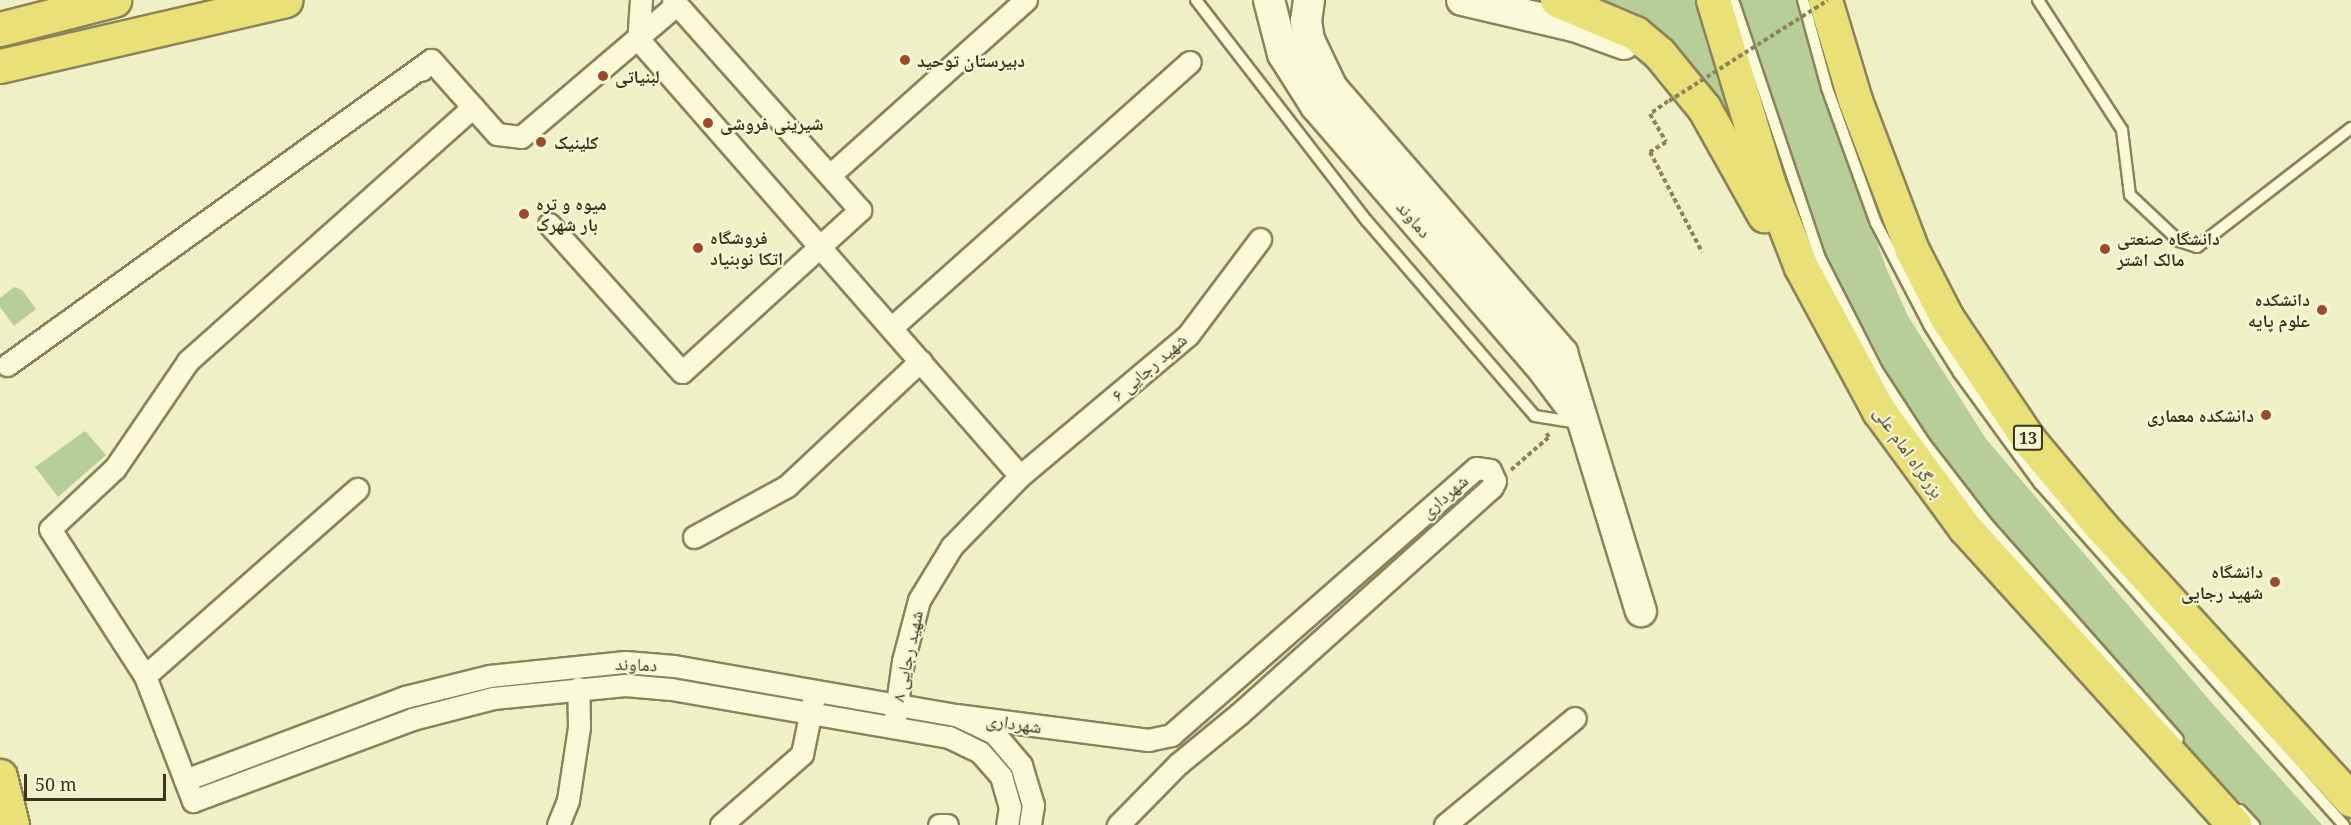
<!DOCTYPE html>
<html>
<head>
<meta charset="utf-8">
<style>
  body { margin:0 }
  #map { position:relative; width:2351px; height:825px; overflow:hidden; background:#eff0c5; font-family:"Noto Serif","Noto Naskh Arabic",serif }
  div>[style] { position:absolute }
  .green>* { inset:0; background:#b7ce98 }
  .path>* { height:4px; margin-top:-2px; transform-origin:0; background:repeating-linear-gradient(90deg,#8b835a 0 4.5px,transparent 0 7.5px) }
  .roads { filter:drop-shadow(2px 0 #8b835a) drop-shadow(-2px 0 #8b835a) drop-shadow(0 2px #8b835a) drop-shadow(0 -2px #8b835a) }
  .service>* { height:10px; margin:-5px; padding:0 5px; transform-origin:5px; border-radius:5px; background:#fafad8 }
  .minor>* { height:21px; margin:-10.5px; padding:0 10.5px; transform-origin:10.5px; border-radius:10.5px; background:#fafad8 }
  .secondary>* { height:30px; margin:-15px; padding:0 15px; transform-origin:15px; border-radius:15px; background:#fafad8 }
  .trunk>* { height:33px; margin:-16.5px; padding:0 16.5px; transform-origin:16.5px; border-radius:16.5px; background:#eae078 }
  .path-bridge>* { height:4px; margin-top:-2px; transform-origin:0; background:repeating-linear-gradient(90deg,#8b835a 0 4.5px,transparent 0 7.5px) }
  .dots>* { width:16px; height:16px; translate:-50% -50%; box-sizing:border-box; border:3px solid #f6f7d5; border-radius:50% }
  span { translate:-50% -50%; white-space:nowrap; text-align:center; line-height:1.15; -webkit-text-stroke:4.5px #f6f7d5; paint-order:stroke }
  .shield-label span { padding:2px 4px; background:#f6f7d5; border:2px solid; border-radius:4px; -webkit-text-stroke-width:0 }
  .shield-label { font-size:16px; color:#3b351e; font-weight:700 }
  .poi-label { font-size:18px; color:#3b351e; font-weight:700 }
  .left { translate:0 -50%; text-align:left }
  .right { translate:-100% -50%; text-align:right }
  .street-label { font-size:18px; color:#3b351e }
  .scale { position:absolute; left:24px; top:774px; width:142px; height:27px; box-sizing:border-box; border:3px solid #3b351e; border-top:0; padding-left:8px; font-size:18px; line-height:21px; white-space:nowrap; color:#3b351e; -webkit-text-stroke:4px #f6f7d5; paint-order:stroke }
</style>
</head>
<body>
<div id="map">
  <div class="green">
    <div style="clip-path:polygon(1592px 0,1698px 0,1763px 203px,1714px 110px)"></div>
    <div style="clip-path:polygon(1737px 0,1798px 0,1838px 135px,1887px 270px,1908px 316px,1986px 439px,2211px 702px,2322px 825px,2261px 825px,1949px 488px,1822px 249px)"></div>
    <div style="clip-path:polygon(14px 287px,22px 290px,36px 309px,14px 326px,0 307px,0 298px)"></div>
    <div style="clip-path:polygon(85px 431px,106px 455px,58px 497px,35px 467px)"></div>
  </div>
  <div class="path">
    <div style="left:1668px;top:101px;width:22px;rotate:144deg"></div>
    <div style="left:1650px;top:114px;width:32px;rotate:60deg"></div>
    <div style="left:1666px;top:142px;width:19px;rotate:148deg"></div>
    <div style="left:1650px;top:152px;width:113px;rotate:62.5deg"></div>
    <div style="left:1511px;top:470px;width:50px;rotate:-41deg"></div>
    <div style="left:1549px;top:437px;width:7px;rotate:-124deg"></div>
  </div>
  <div class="roads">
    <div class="service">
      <div style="left:1196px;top:0;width:279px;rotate:52.3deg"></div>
      <div style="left:1367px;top:221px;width:257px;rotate:49.3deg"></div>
      <div style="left:1535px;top:416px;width:44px;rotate:9.2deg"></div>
      <div style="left:1733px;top:0;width:270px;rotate:71.4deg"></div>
      <div style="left:1819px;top:256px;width:128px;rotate:63deg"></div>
      <div style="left:1877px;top:370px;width:86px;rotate:56.9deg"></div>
      <div style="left:1924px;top:442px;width:100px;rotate:52.3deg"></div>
      <div style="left:1985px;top:521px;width:291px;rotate:48.5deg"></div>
      <div style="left:1803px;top:0;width:91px;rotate:74.7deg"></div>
      <div style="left:1827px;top:88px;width:144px;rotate:70.1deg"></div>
      <div style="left:1876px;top:223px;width:115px;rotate:62.5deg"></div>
      <div style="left:1929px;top:325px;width:57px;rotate:58deg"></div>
      <div style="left:1959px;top:373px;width:137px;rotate:53.9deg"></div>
      <div style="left:2040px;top:484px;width:457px;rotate:48.3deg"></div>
      <div style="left:2038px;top:0;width:155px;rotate:57.1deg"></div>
      <div style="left:2122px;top:130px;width:65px;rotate:83deg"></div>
      <div style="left:2130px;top:195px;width:67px;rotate:43.2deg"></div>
      <div style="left:2179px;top:241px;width:19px;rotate:18deg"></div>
      <div style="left:2197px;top:247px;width:195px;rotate:-37.7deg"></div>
      <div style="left:2240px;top:810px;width:21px;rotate:47deg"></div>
    </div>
    <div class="minor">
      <div style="left:641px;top:0;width:39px;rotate:94deg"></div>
      <div style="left:638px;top:39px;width:580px;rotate:48.84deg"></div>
      <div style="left:421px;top:70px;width:14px;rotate:-45deg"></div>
      <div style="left:431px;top:60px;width:99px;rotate:48.3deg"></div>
      <div style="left:497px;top:134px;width:24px;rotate:7deg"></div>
      <div style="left:521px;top:137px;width:204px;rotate:-40.4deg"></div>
      <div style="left:473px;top:107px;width:382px;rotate:138.3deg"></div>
      <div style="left:188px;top:361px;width:130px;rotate:124.3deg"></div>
      <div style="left:115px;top:468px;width:89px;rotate:136.8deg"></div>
      <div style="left:50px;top:529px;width:175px;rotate:57.1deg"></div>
      <div style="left:145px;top:676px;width:134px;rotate:69deg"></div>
      <div style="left:193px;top:801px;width:234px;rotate:-20.5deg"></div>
      <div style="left:412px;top:719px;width:84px;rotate:-14.5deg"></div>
      <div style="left:493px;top:698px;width:133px;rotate:-5.6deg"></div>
      <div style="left:625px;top:685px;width:46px;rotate:5deg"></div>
      <div style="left:671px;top:689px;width:282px;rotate:9.8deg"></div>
      <div style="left:949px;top:737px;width:34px;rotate:26deg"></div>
      <div style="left:980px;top:752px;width:32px;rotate:49deg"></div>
      <div style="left:1001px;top:776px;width:32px;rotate:74deg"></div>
      <div style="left:1010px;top:807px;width:18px;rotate:99deg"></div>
      <div style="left:830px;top:175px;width:263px;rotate:-41.8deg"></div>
      <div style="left:549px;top:224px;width:199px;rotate:48.1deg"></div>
      <div style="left:682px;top:372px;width:241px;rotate:-42.3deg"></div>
      <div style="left:860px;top:210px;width:281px;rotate:-131.7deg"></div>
      <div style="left:891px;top:328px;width:400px;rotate:-41.7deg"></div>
      <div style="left:7px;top:365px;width:522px;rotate:-35.73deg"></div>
      <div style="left:694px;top:537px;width:106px;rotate:-28.7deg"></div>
      <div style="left:787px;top:486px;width:183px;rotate:-43.2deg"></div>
      <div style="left:145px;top:676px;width:283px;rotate:-41.4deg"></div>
      <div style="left:956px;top:715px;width:194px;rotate:7.4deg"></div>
      <div style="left:1148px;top:740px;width:24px;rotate:-12deg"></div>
      <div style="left:1171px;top:735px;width:405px;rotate:-41.2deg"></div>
      <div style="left:1476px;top:468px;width:14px;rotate:8deg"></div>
      <div style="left:1490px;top:470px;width:12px;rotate:66deg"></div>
      <div style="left:1495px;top:481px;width:7px;rotate:117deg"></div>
      <div style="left:1492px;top:487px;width:340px;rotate:138.1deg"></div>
      <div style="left:1239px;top:714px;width:79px;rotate:140.7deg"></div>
      <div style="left:1178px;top:764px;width:86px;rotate:134.5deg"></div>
      <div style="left:895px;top:718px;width:58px;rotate:-82deg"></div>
      <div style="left:903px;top:661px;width:63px;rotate:-75.3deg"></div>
      <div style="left:919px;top:600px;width:63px;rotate:-58.6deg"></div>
      <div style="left:952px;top:546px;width:98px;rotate:-45.8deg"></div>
      <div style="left:1020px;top:476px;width:219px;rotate:-40deg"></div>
      <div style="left:1188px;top:335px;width:120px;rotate:-53.1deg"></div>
      <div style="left:185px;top:780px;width:235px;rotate:-20.7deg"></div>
      <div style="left:405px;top:697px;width:87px;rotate:-14deg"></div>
      <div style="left:489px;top:676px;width:137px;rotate:-5.9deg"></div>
      <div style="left:625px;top:662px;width:49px;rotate:4.7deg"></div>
      <div style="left:674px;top:666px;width:286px;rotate:9.9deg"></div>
      <div style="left:956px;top:715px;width:42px;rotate:25.3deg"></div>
      <div style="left:994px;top:733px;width:42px;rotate:49.8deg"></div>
      <div style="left:1021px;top:765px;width:42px;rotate:73.3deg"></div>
      <div style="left:1033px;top:805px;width:20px;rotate:99deg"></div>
      <div style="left:558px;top:825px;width:27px;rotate:-68deg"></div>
      <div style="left:568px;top:800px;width:74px;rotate:-81.4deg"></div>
      <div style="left:579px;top:727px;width:39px;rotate:-91deg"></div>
      <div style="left:721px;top:825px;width:108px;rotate:-41.2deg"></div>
      <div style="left:802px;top:754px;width:54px;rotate:-78.3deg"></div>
      <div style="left:939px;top:825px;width:8px"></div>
      <div style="left:1445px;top:825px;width:168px;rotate:-39.5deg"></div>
    </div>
    <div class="secondary">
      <div style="left:1269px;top:0;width:56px;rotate:75.5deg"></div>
      <div style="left:1283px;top:54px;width:62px;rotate:57.6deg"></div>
      <div style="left:1316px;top:106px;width:341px;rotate:49.2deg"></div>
      <div style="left:1539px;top:364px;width:55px;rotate:53.1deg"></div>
      <div style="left:1309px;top:0;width:21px;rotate:98deg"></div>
      <div style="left:1306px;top:21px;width:19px;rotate:81deg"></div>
      <div style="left:1309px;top:40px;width:53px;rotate:64.4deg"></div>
      <div style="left:1332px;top:88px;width:351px;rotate:49deg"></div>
      <div style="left:1562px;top:353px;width:270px;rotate:73deg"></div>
      <div style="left:1462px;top:0;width:115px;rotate:13.1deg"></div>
      <div style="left:1574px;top:26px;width:53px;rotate:19.8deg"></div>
    </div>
    <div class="trunk">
      <div style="left:1557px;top:0;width:85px;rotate:22.9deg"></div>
      <div style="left:1635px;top:33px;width:31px;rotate:40deg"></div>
      <div style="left:1659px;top:53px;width:71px;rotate:50.7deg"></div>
      <div style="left:1704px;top:108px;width:123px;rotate:60.7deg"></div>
      <div style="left:1713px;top:0;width:193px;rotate:73.2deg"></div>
      <div style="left:1769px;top:185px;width:88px;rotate:68.7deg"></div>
      <div style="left:1801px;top:267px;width:164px;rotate:61.6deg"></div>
      <div style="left:1879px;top:411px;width:145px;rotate:53.7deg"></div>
      <div style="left:1965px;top:528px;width:401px;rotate:47.8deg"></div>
      <div style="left:1825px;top:0;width:104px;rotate:73.3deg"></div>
      <div style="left:1855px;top:100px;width:160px;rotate:69.2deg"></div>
      <div style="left:1912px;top:250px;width:76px;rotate:62.8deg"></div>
      <div style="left:1947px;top:318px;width:147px;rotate:56.1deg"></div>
      <div style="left:2029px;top:440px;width:111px;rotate:50.1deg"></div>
      <div style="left:2100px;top:525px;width:372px;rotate:47.6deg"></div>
      <div style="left:0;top:29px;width:118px;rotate:-14.3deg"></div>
      <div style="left:0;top:66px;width:293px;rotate:-13deg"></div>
      <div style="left:0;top:776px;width:50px;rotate:76.2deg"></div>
    </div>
  </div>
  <div class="path-bridge">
    <div style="left:1669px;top:101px;width:188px;rotate:-32.4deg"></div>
  </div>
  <div class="dots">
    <div style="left:905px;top:60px;background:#9c4b28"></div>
    <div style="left:603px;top:76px;background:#9c4b28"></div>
    <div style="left:708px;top:123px;background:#9c4b28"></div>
    <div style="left:541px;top:142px;background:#9c4b28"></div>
    <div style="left:524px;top:214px;background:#9c4b28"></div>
    <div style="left:698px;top:248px;background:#9c4b28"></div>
    <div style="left:2105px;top:249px;background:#9c4b28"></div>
    <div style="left:2322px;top:310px;background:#9c4b28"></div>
    <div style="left:2266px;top:415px;background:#9c4b28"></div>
    <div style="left:2275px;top:582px;background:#9c4b28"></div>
  </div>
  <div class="shield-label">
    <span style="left:2028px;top:438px">13</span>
  </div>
  <div class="poi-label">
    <span class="left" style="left:917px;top:60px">دبیرستان توحید</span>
    <span class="left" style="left:615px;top:76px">لبنیاتی</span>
    <span class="left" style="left:720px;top:123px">شیرینی فروشی</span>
    <span class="left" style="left:554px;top:142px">کلینیک</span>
    <span class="left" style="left:536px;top:214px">میوه و تره<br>بار شهرک</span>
    <span class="left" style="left:710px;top:248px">فروشگاه<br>اتکا نوبنیاد</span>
    <span class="left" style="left:2117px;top:249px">دانشگاه صنعتی<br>مالک اشتر</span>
    <span class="right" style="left:2310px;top:310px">دانشکده<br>علوم پایه</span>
    <span class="right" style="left:2254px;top:415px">دانشکده معماری</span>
    <span class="right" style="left:2263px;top:582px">دانشگاه<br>شهید رجایی</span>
  </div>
  <div class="street-label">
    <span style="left:1414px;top:219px;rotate:49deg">دماوند</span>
    <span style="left:1149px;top:367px;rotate:-41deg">شهید رجایی ۶</span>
    <span style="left:1909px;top:452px;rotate:55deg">بزرگراه امام علی</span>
    <span style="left:1444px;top:496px;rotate:-41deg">شهرداری</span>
    <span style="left:907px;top:656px;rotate:-78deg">شهید رجایی ۸</span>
    <span style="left:636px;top:664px;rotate:2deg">دماوند</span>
    <span style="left:1014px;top:723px;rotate:8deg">شهرداری</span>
  </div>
  <div class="scale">50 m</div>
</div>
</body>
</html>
